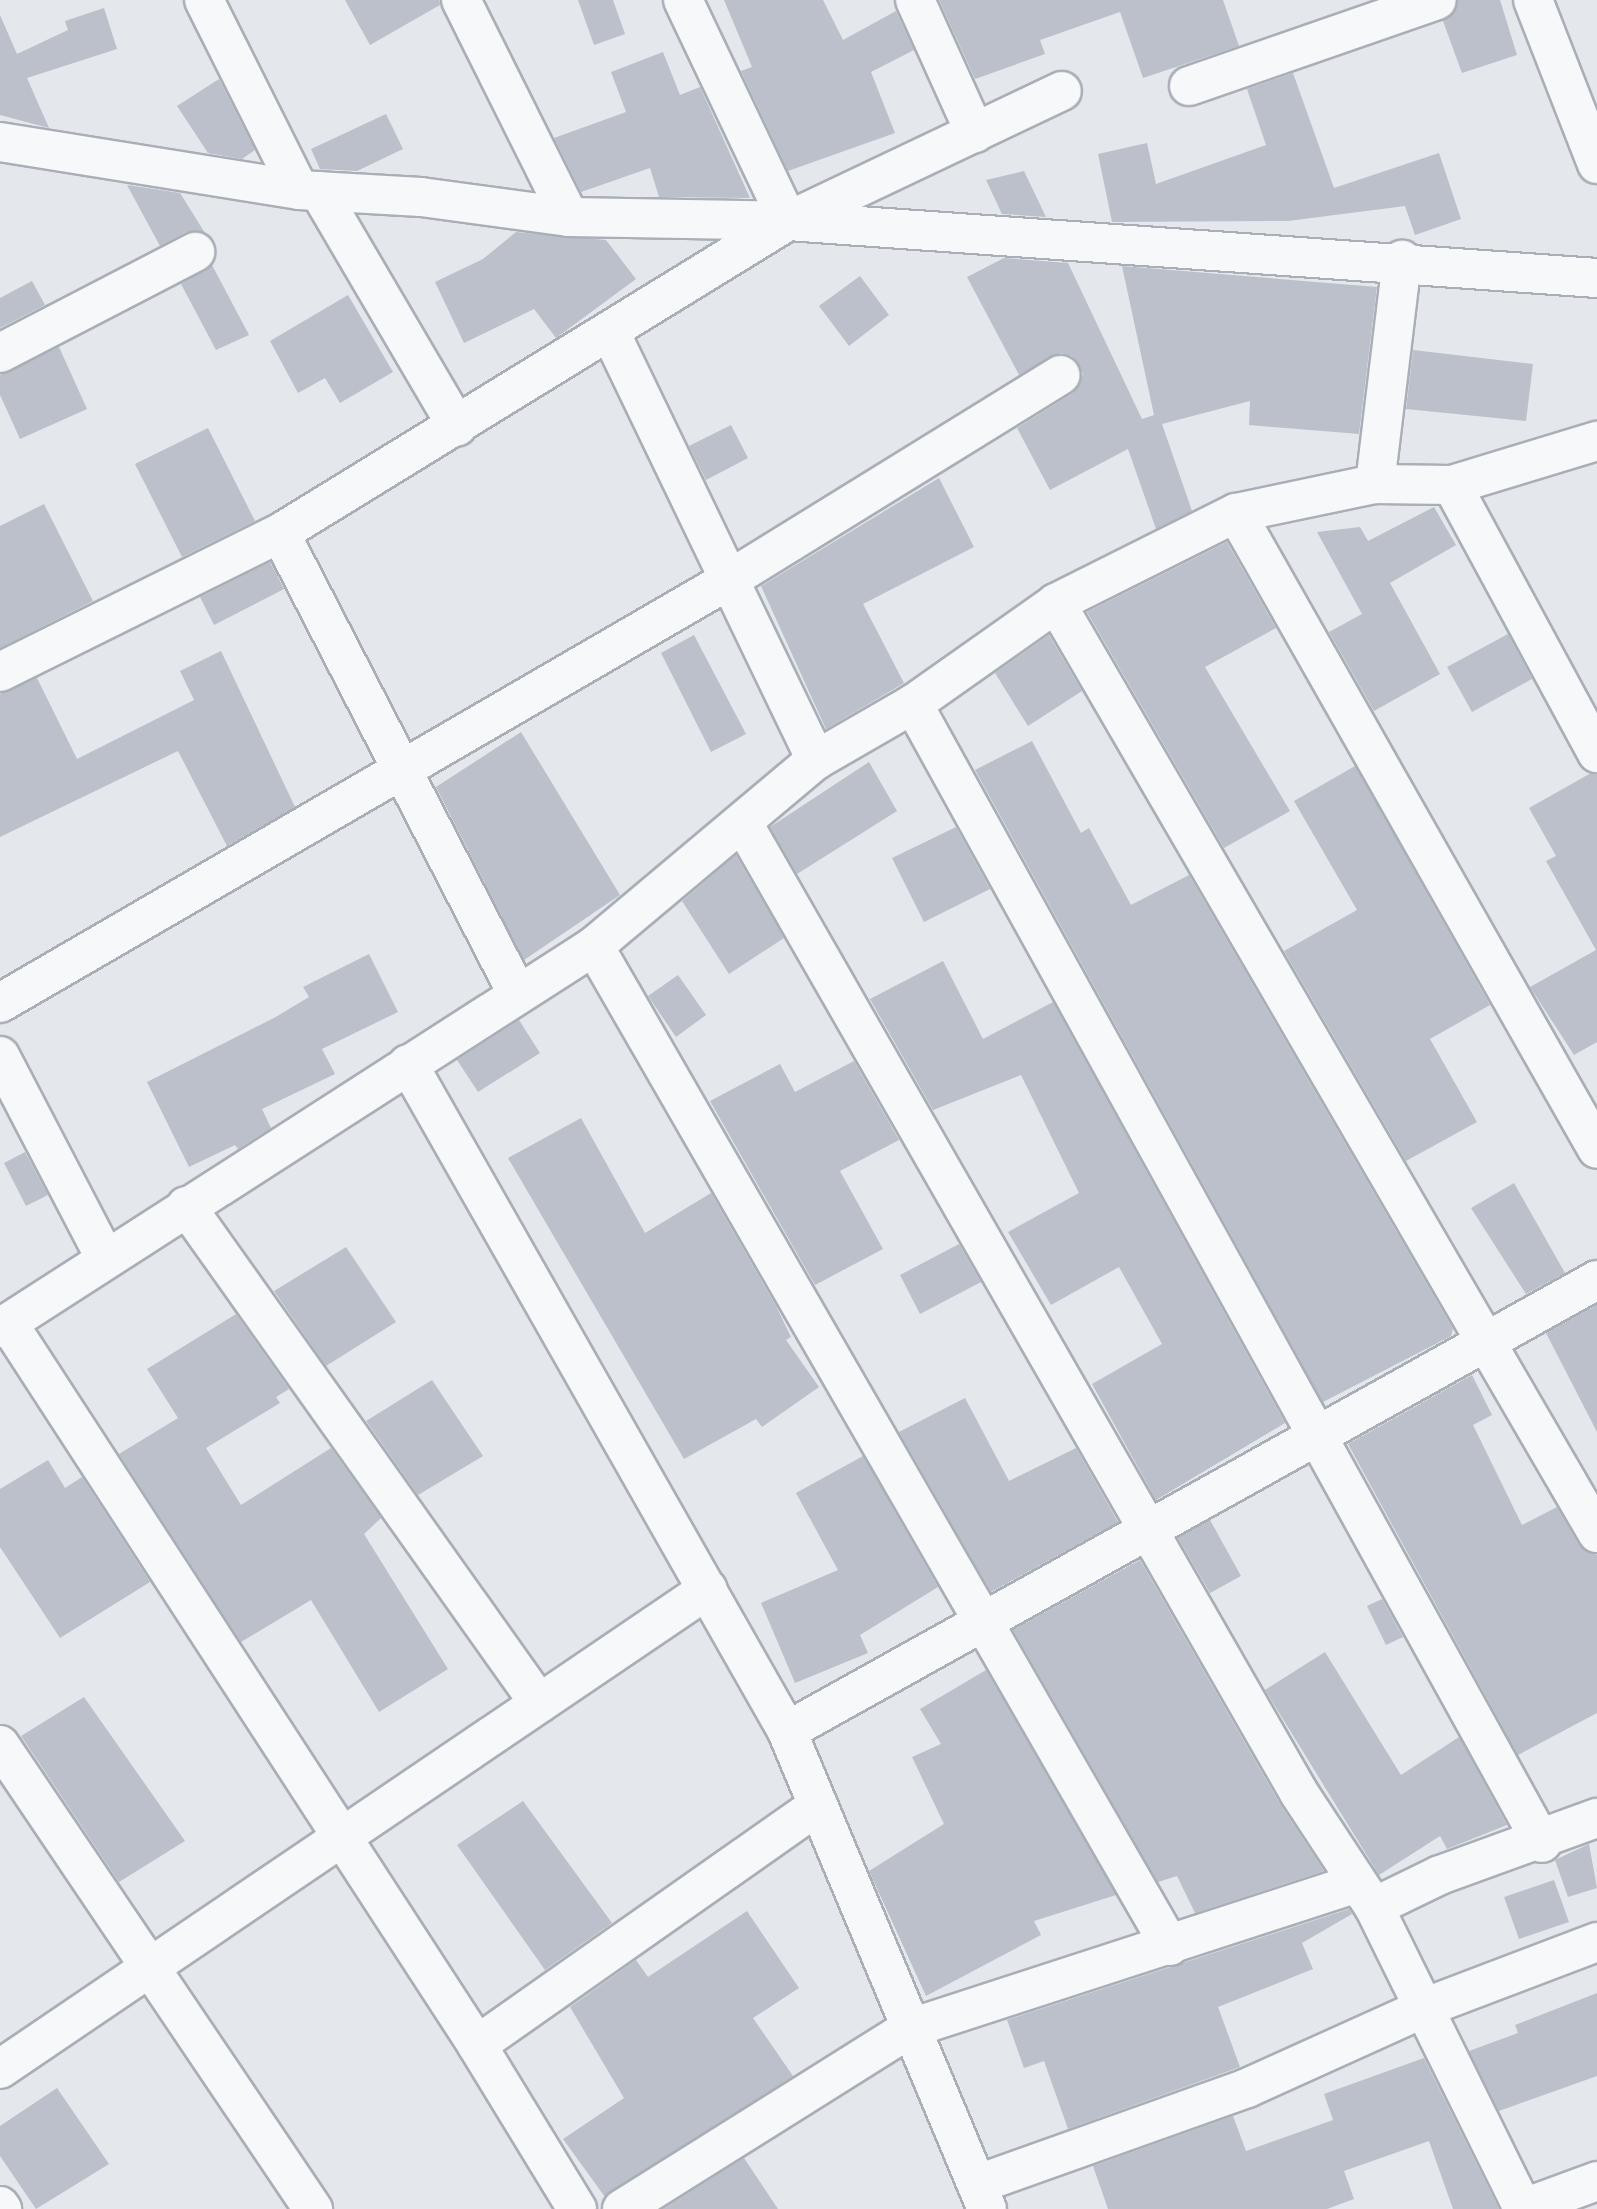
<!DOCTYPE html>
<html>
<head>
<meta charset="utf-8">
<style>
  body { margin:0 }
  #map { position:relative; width:1597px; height:2209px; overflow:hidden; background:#e4e7ec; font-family:"Space Grotesk",sans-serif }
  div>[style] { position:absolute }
  .building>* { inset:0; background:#bbc0ca }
  .roads { filter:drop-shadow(2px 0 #a9aeb7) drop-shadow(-2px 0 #a9aeb7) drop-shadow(0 2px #a9aeb7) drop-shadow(0 -2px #a9aeb7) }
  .minor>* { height:38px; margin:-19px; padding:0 19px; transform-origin:19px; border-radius:19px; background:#f7f8fa }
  span { translate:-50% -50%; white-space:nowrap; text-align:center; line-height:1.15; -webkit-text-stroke:5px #f4f6f9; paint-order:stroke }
</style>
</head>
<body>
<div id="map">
  <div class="building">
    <div style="clip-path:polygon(345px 0,439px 0,440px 5px,370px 45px)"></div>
    <div style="clip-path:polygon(578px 0,613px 0,625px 34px,594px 45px)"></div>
    <div style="clip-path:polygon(724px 0,823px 0,843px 40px,896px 11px,914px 50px,871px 72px,895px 133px,788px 171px,741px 71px,752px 67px)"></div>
    <div style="clip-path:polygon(939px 0,1223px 0,1239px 46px,1143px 78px,1120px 12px,1040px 40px,1045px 54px,975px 79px)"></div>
    <div style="clip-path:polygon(1458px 0,1500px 0,1517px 55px,1462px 73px,1443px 21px)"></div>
    <div style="clip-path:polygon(104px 8px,117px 49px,27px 78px,49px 128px,0 115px,0 15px,17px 54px,68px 30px,65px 21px)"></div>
    <div style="clip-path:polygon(663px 52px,680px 95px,700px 87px,750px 198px,659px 197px,650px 168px,581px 192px,554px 138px,626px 112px,611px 72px)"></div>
    <div style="clip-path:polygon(1293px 73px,1334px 188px,1439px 153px,1461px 219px,1415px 235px,1405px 206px,1288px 221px,1112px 222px,1098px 154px,1147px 143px,1156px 184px,1266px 145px,1247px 89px)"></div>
    <div style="clip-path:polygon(219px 79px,255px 150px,242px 159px,208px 153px,177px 106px)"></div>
    <div style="clip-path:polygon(386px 114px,403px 149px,357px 171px,320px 169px,311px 149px)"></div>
    <div style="clip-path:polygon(1024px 171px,1046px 217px,1002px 214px,986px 180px)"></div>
    <div style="clip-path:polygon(127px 185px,180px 193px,205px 233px,186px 232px,160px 246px)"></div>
    <div style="clip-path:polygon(516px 232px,606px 240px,636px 279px,556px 338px,534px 309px,464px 343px,435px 282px,483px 259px)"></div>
    <div style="clip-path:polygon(1004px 258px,1068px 263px,1142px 419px,1154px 415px,1122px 266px,1377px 287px,1359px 434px,1249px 425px,1250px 401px,1162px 424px,1192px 511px,1156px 529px,1128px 449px,1050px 490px,1017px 428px,1073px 393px,1083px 374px,1072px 356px,1061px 353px,1019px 375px,967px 277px)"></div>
    <div style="clip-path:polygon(212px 265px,249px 335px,216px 350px,181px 284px)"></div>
    <div style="clip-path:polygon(860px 276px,889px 315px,849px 346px,819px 306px)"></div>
    <div style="clip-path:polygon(32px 281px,45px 305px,0 328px,0 298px)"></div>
    <div style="clip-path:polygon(348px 295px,393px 372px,340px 403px,325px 378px,298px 393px,270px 341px)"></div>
    <div style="clip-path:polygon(59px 347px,87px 409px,20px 439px,0 395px,0 375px)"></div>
    <div style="clip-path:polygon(1413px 350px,1533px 364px,1526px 421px,1406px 409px)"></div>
    <div style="clip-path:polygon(731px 425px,748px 458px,706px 480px,689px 446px)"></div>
    <div style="clip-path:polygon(208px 428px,255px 521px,182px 557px,135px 464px)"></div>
    <div style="clip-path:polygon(939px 478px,974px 547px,863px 604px,904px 683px,826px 729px,761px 586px)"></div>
    <div style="clip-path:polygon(44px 504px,93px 601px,0 648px,0 526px)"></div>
    <div style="clip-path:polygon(1434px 507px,1456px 545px,1390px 583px,1440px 674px,1374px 711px,1329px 632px,1362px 614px,1317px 532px,1360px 527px,1368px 541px)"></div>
    <div style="clip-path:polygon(1227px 542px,1276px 628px,1205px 667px,1290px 811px,1224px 848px,1087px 612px)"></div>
    <div style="clip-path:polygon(270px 562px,284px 589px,214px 625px,200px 597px)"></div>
    <div style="clip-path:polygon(1508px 634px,1532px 679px,1472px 712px,1447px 667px)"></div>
    <div style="clip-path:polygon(694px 635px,746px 734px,711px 752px,661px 653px)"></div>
    <div style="clip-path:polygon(1049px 635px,1082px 691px,1028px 726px,995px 673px)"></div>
    <div style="clip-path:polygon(221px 651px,295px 807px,227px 846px,178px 751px,0 837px,0 694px,37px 678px,77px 759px,194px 700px,180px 671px)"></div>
    <div style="clip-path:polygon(521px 732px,620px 895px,524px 960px,436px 787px)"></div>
    <div style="clip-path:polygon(1032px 741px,1081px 833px,1089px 828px,1131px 905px,1189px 875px,1453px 1329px,1451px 1336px,1323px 1402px,975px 770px)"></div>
    <div style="clip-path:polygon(869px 762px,897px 811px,797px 874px,770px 827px)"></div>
    <div style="clip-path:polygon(1355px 766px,1490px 1005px,1430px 1039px,1477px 1122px,1406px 1161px,1284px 951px,1357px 910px,1294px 801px)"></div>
    <div style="clip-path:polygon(1591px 773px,1597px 775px,1597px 1042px,1574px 1055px,1530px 987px,1596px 950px,1546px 861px,1556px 856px,1529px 808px)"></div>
    <div style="clip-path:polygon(956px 827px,990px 889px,924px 922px,892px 858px)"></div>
    <div style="clip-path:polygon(736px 855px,784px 938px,729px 974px,682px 901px)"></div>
    <div style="clip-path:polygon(369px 954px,398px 1012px,322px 1049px,335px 1074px,262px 1109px,271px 1128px,238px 1149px,235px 1145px,189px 1167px,147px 1082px,274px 1018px,309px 997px,303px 987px)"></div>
    <div style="clip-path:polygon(943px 961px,983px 1039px,1053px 1002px,1285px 1423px,1156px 1500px,1092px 1384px,1162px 1344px,1119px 1267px,1051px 1305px,1008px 1232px,1079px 1193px,1021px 1075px,933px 1110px,870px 999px)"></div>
    <div style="clip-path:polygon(678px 975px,706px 1015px,676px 1037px,648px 996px)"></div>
    <div style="clip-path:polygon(519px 1020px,540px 1053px,478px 1092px,457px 1060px)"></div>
    <div style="clip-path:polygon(854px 1061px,899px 1140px,840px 1171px,883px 1249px,815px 1285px,710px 1101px,780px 1064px,795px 1092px)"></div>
    <div style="clip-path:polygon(581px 1118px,645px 1233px,711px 1193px,776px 1306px,791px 1337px,786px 1340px,819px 1387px,762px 1427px,756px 1419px,684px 1459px,508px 1158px)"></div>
    <div style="clip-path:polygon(25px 1152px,48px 1195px,26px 1206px,4px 1163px)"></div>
    <div style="clip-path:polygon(1514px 1183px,1565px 1273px,1526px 1294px,1471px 1208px)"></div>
    <div style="clip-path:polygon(959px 1244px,981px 1282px,920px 1314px,900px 1275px)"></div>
    <div style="clip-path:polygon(346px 1247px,396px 1322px,326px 1366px,274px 1291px)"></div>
    <div style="clip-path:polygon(1597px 1305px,1597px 1432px,1546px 1333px)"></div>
    <div style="clip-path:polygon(236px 1314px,289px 1389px,276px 1397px,280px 1403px,206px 1448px,241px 1505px,331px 1448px,381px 1518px,364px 1534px,448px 1669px,379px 1712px,311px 1600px,241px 1642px,119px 1454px,178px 1418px,147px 1369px)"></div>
    <div style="clip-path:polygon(1472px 1375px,1492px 1415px,1473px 1425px,1522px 1525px,1557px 1507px,1579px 1545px,1597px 1555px,1597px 1713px,1518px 1755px,1348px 1444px)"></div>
    <div style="clip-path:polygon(432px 1380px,483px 1456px,418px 1495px,366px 1421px)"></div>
    <div style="clip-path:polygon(965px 1398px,1009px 1481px,1076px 1448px,1118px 1522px,991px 1592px,899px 1432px)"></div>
    <div style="clip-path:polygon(863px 1456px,938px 1587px,860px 1635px,868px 1653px,795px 1683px,761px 1603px,838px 1570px,796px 1493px)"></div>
    <div style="clip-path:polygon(48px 1460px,65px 1488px,82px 1477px,150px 1582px,60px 1638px,0 1547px,0 1489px)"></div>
    <div style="clip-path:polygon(1210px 1520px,1241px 1576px,1210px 1593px,1178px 1538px)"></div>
    <div style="clip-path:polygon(1140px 1560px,1280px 1804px,1324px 1871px,1195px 1913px,1177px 1876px,1158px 1882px,1013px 1630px)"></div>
    <div style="clip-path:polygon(1382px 1599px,1403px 1637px,1386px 1645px,1367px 1606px)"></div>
    <div style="clip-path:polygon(1325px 1652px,1401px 1775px,1459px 1737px,1507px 1825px,1447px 1849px,1440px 1836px,1379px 1875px,1265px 1690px)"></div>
    <div style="clip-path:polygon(986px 1670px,1116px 1895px,1034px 1921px,1041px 1935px,926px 1996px,869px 1871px,944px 1824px,912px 1757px,941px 1744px,920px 1709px)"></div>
    <div style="clip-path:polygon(84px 1697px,185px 1841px,119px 1882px,21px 1736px)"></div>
    <div style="clip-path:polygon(523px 1801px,612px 1923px,545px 1970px,457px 1845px)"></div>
    <div style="clip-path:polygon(1589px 1844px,1597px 1888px,1568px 1897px,1555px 1860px)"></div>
    <div style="clip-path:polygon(1554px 1880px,1569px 1922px,1519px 1939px,1504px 1897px)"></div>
    <div style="clip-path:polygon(1349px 1909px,1352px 1914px,1302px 1943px,1313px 1969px,1218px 2007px,1240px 2067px,1068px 2129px,1044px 2061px,1024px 2068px,1007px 2020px)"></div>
    <div style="clip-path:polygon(747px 1911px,799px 1988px,753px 2018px,793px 2076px,605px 2197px,563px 2139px,624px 2098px,570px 2007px,636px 1960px,648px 1977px)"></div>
    <div style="clip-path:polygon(1597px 1993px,1597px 2076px,1499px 2111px,1469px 2051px,1518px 2033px,1515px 2025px)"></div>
    <div style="clip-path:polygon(1424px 2058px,1499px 2209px,1453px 2209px,1429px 2141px,1344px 2171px,1354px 2199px,1327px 2209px,1108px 2209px,1093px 2166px,1233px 2116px,1246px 2151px,1333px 2120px,1324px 2094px)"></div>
    <div style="clip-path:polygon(57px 2088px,109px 2164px,36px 2209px,0 2156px,0 2126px)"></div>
    <div style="clip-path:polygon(744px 2158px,778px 2209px,663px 2209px)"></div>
  </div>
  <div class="roads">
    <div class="minor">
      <div style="left:204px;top:0;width:212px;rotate:63.4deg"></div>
      <div style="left:461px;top:0;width:242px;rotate:63.5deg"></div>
      <div style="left:683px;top:0;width:245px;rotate:64.6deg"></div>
      <div style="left:915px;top:0;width:146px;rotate:65.7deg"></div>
      <div style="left:1533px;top:0;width:176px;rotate:68.7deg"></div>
      <div style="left:1189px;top:86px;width:262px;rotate:-19.1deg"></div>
      <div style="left:0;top:142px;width:303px;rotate:9.1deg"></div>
      <div style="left:299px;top:190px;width:122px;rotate:3.3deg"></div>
      <div style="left:421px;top:197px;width:149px;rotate:7.7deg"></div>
      <div style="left:569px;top:217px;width:219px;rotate:1deg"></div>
      <div style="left:788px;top:221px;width:811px;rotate:4.03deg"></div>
      <div style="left:319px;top:191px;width:273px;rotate:59.6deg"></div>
      <div style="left:611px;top:334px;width:473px;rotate:64.3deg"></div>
      <div style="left:0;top:353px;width:220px;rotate:-27.4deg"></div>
      <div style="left:1375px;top:484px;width:226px;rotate:-83.1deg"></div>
      <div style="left:1452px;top:485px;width:305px;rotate:61.6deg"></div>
      <div style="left:1236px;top:513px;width:731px;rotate:60.42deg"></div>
      <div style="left:280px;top:533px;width:515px;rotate:62.74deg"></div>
      <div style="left:1056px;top:603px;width:1076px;rotate:59.81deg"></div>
      <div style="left:0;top:672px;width:313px;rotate:-26.4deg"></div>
      <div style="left:280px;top:533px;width:596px;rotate:-31.56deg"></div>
      <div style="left:788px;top:221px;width:303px;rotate:-25.4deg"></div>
      <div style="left:913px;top:704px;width:1301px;rotate:61.09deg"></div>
      <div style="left:744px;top:825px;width:1116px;rotate:60.17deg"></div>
      <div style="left:1299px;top:1793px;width:136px;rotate:56.7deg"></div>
      <div style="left:1374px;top:1907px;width:337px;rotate:63.7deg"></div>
      <div style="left:594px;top:946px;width:1154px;rotate:60.06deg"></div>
      <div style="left:0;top:1003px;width:841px;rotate:-30.13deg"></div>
      <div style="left:727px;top:581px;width:392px;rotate:-31.7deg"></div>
      <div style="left:0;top:1056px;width:228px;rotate:62.5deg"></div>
      <div style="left:408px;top:1064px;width:767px;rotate:60.39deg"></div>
      <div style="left:787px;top:1731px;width:518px;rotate:67.3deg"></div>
      <div style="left:186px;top:1206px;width:610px;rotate:54.62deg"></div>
      <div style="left:8px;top:1323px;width:861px;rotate:56.99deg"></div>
      <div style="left:477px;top:2045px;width:192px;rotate:58.6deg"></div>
      <div style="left:0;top:1328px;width:706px;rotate:-32.74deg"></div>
      <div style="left:594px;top:946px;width:290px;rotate:-40deg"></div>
      <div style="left:816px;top:760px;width:112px;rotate:-30deg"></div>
      <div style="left:913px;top:704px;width:175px;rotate:-35.2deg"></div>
      <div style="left:1056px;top:603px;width:201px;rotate:-26.6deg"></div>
      <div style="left:1236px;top:513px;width:142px;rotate:-11.8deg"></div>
      <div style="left:1375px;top:484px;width:77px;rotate:0.7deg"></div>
      <div style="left:1452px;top:485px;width:152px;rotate:-16.9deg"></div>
      <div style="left:787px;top:1731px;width:927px;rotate:-29.11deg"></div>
      <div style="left:0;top:1745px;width:560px;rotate:56deg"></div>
      <div style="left:1374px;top:1907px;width:73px;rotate:-25.9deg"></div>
      <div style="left:1440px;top:1875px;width:167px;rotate:-20deg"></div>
      <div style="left:477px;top:2045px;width:417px;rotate:-35.1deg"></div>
      <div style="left:0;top:2069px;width:855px;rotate:-34.14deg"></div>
      <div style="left:978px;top:2184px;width:286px;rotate:-19.6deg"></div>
      <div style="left:1247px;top:2088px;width:196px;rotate:-24.3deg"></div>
      <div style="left:1426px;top:2007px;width:183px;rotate:-20.8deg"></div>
      <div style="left:0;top:2206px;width:4px;rotate:56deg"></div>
      <div style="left:622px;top:2209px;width:341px;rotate:-32.1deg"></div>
      <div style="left:911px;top:2028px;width:466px;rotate:-18deg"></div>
      <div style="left:1521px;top:2209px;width:81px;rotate:-20.2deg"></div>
    </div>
  </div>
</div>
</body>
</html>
